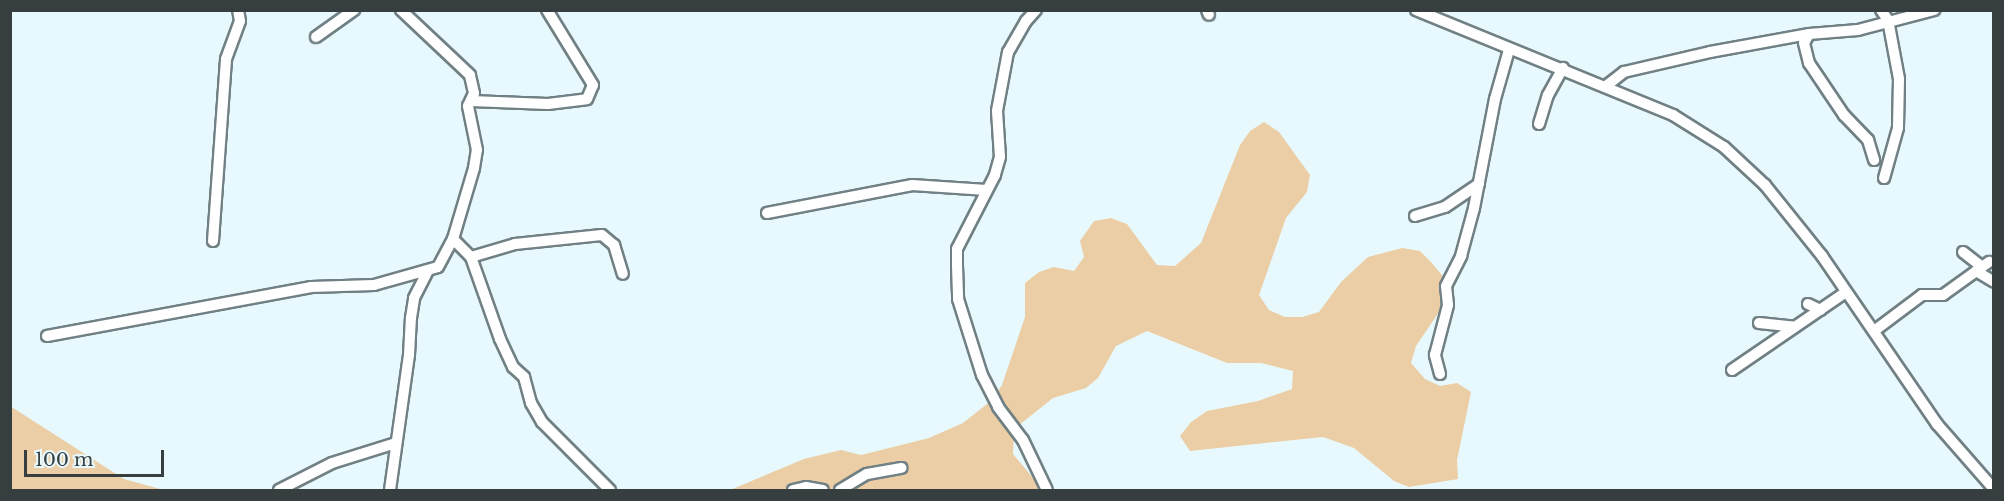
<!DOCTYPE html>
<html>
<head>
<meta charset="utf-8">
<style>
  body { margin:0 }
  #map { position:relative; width:2004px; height:501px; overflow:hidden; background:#e8f9fe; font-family:"Libre Baskerville",serif }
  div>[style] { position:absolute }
  .green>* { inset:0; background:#ebcea5 }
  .roads { filter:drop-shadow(2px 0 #708084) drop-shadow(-2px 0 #708084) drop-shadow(0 2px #708084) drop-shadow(0 -2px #708084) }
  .minor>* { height:10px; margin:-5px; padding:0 5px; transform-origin:5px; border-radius:5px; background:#fff }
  span { translate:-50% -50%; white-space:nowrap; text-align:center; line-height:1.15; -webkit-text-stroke:6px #e8f9fe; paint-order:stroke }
  .frame { position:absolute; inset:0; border:12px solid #373e3f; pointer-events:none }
  .scale { position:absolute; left:24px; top:450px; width:140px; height:27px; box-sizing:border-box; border:3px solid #373e3f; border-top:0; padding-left:8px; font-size:18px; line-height:21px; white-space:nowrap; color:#373e3f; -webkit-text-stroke:4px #e8f9fe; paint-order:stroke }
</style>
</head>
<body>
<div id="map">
  <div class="green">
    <div style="clip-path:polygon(1264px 122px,1279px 132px,1310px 175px,1307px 192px,1286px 218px,1259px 295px,1269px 310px,1285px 317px,1302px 317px,1319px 312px,1341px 282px,1368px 257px,1402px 248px,1420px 251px,1432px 263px,1454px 290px,1416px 346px,1411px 363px,1425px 379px,1440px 386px,1457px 383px,1471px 392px,1457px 460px,1458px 479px,1409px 487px,1394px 481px,1354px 448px,1323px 437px,1190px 451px,1180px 436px,1191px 422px,1207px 411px,1258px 401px,1292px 389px,1293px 371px,1261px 363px,1227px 363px,1147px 331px,1116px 346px,1098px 378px,1086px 388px,1053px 398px,1014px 429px,1013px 454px,1043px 490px,730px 490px,804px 459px,841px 450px,861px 455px,929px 438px,963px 423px,992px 400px,1002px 385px,1025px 317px,1025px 283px,1039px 272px,1054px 267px,1074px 271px,1084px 257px,1080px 241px,1094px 221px,1111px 218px,1127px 224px,1157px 265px,1175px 266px,1201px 243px,1240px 145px,1250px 131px)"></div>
    <div style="clip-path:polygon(10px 406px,124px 479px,164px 490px,11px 490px)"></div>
  </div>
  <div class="roads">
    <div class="minor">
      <div style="left:1036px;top:10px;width:15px;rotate:132deg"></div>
      <div style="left:1026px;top:21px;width:36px;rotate:120deg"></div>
      <div style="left:1008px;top:52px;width:60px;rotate:100.6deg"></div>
      <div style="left:997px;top:111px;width:46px;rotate:86.3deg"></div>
      <div style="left:1000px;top:157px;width:19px;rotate:106deg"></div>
      <div style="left:995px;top:175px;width:83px;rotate:117.2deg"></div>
      <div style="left:957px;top:249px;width:17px;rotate:90deg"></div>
      <div style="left:957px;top:266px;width:33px;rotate:88deg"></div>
      <div style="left:958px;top:299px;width:80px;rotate:72.5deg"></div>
      <div style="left:982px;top:375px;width:36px;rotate:63deg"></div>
      <div style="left:998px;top:407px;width:41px;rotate:52.9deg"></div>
      <div style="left:1023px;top:440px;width:55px;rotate:64.4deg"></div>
      <div style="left:1207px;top:10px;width:5px;rotate:68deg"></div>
      <div style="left:1416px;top:10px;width:278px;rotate:22.2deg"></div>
      <div style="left:1673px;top:115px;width:60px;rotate:32.1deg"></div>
      <div style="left:1724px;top:147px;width:56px;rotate:42.8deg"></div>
      <div style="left:1765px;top:185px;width:91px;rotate:51.2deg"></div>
      <div style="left:1822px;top:256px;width:204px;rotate:55.6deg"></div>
      <div style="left:1937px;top:424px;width:86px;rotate:48.8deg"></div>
      <div style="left:1881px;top:10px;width:12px;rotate:55deg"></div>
      <div style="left:1888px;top:20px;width:60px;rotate:79.4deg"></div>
      <div style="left:1899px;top:79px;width:49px;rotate:91.2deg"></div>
      <div style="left:1898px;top:128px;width:52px;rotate:105.6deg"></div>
      <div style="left:1809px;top:34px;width:10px;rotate:119deg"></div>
      <div style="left:1804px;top:43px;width:21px;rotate:76deg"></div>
      <div style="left:1809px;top:63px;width:63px;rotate:56.1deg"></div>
      <div style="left:1844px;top:115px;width:35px;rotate:46deg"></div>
      <div style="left:1868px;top:140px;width:21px;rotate:73deg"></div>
      <div style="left:316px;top:37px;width:47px;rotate:-35.4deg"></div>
      <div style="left:1606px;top:86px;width:23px;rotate:-38deg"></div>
      <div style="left:1624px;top:72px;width:88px;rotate:-13.1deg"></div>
      <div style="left:1710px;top:52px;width:101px;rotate:-10.3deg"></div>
      <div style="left:1809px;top:34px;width:49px;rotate:-4.7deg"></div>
      <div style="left:1858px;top:30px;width:79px;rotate:-14.7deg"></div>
      <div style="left:471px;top:101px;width:77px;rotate:2.2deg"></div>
      <div style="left:548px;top:104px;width:39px;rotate:-7deg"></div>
      <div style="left:587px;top:99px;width:15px;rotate:-67deg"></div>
      <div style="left:593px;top:85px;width:88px;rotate:-121.5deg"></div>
      <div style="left:1539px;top:124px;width:30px;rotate:-73deg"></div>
      <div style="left:1548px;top:95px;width:31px;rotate:-61deg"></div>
      <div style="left:767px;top:213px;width:148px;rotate:-10.9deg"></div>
      <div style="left:912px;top:185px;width:75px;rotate:3.8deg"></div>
      <div style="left:1415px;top:216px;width:31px;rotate:-17deg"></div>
      <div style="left:1445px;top:207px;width:41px;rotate:-34.1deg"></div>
      <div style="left:453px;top:239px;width:25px;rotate:45deg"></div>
      <div style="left:471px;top:257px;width:87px;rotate:70.5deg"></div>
      <div style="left:500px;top:339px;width:31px;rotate:65deg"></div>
      <div style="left:513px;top:367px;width:15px;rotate:42deg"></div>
      <div style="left:524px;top:377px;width:27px;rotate:75deg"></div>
      <div style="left:531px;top:403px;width:22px;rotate:60deg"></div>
      <div style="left:542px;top:422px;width:96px;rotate:45deg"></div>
      <div style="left:213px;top:241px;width:182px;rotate:-85.9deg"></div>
      <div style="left:226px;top:59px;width:40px;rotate:-69.8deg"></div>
      <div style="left:240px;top:21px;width:11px;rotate:-100deg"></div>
      <div style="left:1963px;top:252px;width:24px;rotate:38deg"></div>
      <div style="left:471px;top:257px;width:46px;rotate:-16.5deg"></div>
      <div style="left:515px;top:244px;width:87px;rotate:-5.9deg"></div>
      <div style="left:602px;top:235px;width:16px;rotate:40deg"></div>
      <div style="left:614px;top:245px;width:30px;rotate:73deg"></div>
      <div style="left:1976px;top:271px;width:21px;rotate:31deg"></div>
      <div style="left:1808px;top:304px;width:14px;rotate:25deg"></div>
      <div style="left:1759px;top:323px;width:36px;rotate:6deg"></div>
      <div style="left:1874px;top:331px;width:60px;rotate:-36.9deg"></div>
      <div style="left:1922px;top:295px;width:21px"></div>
      <div style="left:1943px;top:295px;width:57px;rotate:-35.7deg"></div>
      <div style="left:47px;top:336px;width:269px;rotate:-10.5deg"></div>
      <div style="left:311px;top:287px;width:63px;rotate:-1.8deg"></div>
      <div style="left:374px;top:285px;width:66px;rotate:-15.7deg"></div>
      <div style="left:438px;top:267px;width:32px;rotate:-62deg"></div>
      <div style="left:453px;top:239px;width:74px;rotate:-73.5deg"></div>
      <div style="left:474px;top:168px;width:18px;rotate:-81deg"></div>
      <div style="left:477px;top:150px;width:45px;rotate:-101.6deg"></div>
      <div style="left:468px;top:106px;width:14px;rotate:-65deg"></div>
      <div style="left:474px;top:93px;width:18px;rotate:-103deg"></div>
      <div style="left:470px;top:75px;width:95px;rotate:-136.7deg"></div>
      <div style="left:1732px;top:370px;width:138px;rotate:-34.4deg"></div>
      <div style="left:1440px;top:374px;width:20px;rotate:-105deg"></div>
      <div style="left:1435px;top:355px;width:52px;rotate:-75.4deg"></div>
      <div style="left:1448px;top:305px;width:19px;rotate:-96deg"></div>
      <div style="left:1446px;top:286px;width:34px;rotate:-63deg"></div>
      <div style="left:1461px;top:256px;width:50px;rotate:-74.8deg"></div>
      <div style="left:1474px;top:208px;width:111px;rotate:-79.1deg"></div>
      <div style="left:1495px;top:99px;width:51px;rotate:-74.1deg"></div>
      <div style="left:279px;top:490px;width:59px;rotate:-27deg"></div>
      <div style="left:332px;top:463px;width:67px;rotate:-17.4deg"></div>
      <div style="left:390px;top:490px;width:136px;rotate:-82deg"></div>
      <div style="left:409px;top:355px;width:37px;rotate:-87deg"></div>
      <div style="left:411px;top:318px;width:20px;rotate:-81deg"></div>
      <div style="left:414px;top:298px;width:30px;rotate:-63deg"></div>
      <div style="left:793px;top:490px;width:13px;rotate:-13deg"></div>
      <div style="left:806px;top:487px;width:17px;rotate:10deg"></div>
      <div style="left:840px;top:490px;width:31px;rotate:-31deg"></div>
      <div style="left:867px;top:474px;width:35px;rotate:-10deg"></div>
    </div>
  </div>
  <div class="frame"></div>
  <div class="scale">100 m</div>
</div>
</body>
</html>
